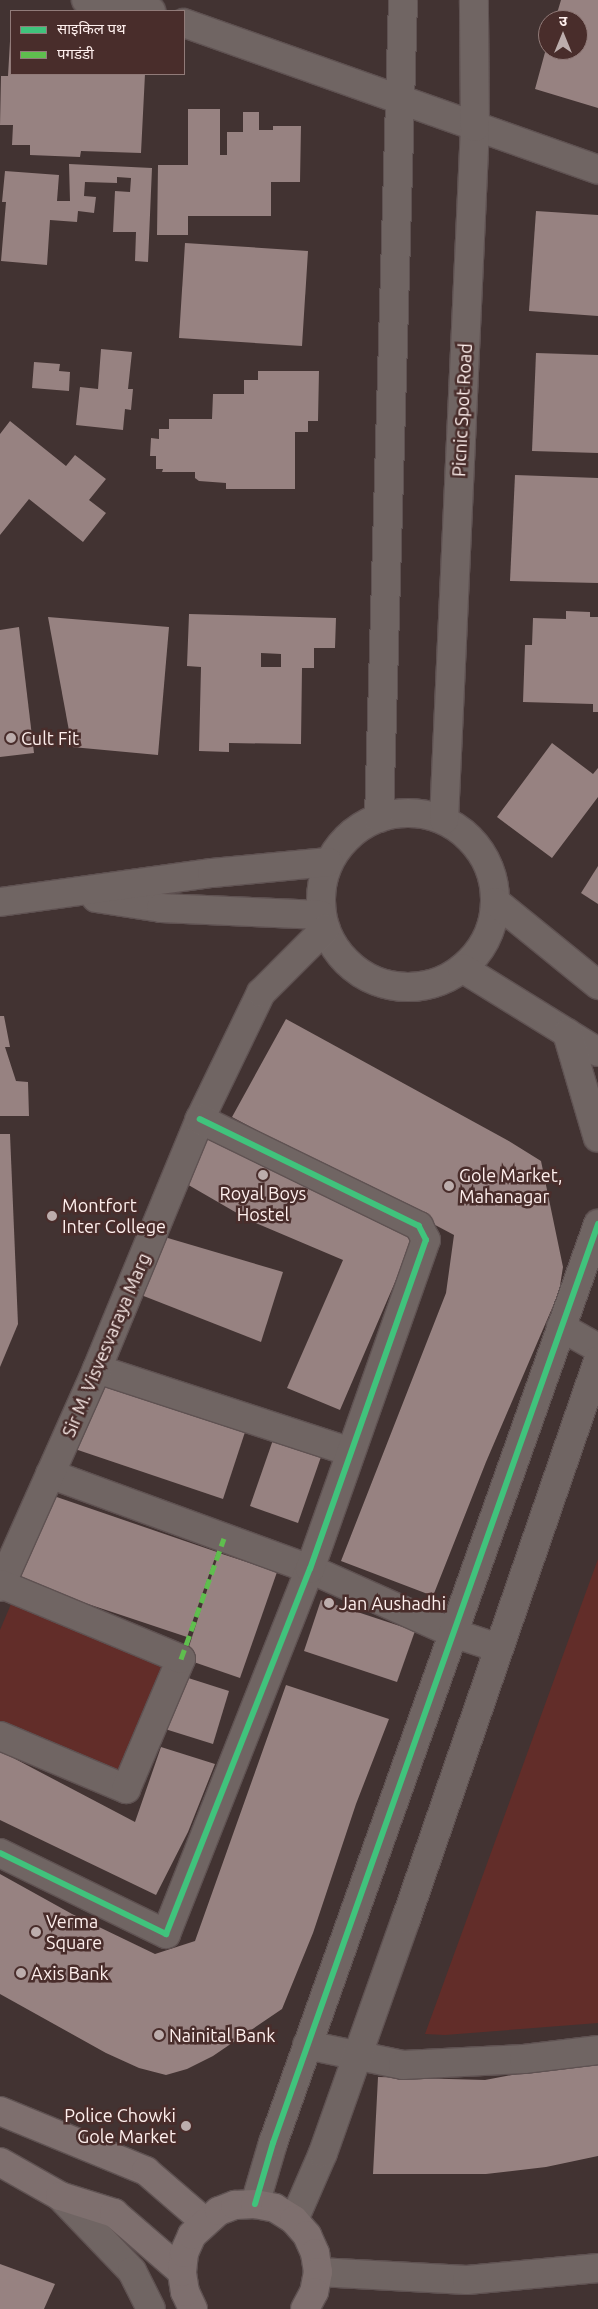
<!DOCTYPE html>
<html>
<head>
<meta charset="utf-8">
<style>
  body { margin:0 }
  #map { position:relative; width:598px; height:2309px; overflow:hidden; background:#423332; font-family:Ubuntu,"Noto Sans Devanagari",sans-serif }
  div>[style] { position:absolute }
  .green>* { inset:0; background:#622d29 }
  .building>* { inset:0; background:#978281 }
  .roads { filter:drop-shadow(1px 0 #5f5252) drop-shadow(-1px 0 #5f5252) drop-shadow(0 1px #5f5252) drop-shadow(0 -1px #5f5252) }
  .minor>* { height:28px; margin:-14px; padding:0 14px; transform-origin:14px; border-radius:14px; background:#706563 }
  .minor>.ring { margin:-14px; padding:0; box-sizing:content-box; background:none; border:28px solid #706563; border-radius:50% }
  .major>* { height:28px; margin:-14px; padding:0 14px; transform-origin:14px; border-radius:14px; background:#7e6f6e }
  .quiet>* { height:5px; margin-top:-2.5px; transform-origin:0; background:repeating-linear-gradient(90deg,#5fbe4e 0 10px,transparent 0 15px) }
  .cycleway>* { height:6px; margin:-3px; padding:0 3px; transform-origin:3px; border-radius:3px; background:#40c37c }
  .dots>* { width:14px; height:14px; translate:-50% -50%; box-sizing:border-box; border:2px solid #492d2b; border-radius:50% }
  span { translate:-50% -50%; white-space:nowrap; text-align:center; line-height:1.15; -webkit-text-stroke:5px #492d2b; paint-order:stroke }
  .street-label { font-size:18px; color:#feefed }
  .poi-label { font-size:18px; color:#feefed }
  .left { translate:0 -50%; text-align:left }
  .right { translate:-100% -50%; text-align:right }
  .legend { position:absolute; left:10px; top:10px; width:175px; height:65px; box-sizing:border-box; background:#492d2b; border:1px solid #917b79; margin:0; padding:6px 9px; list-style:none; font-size:15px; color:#feefed }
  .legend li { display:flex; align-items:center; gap:10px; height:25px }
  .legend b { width:25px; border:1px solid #917b79 }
  .north { position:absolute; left:538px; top:10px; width:50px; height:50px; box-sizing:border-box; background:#492d2b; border:1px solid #917b79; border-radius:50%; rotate:0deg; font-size:14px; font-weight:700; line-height:20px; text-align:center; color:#feefed }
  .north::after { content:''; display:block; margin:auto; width:18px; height:22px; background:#bcadac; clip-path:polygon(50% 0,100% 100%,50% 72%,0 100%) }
</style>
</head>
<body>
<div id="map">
  <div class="green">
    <div style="clip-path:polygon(598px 1559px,598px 2023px,445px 2035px,425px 2034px)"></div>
    <div style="clip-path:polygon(14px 1597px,171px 1664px,121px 1781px,0 1729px,0 1630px)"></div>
  </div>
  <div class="building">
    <div style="clip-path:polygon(561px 0,598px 0,598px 108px,535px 89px,547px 45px,548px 50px,578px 50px,578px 20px,555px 20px)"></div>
    <div style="clip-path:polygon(10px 41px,11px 74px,145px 74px,141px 153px,81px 151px,80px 157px,30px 155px,30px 145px,12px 145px,13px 125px,0 125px,1px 76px,8px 76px)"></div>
    <div style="clip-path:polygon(188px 109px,220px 109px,220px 155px,227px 155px,227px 132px,243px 132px,243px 112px,259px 112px,259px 130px,273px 130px,273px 126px,301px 126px,300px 182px,271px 182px,271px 216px,188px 216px,188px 235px,157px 235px,158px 165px,188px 165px)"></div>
    <div style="clip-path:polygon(69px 164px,152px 168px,148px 262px,135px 261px,136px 232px,113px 232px,115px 191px,130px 192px,131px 178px,117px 177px,117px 183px,85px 182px,84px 196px,96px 197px,94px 213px,78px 211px,77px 222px,50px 220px,47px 265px,1px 261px,6px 202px,2px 202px,5px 171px,59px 175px,57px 201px,70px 201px)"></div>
    <div style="clip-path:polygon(536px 211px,598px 215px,598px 316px,529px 311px)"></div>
    <div style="clip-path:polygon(185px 243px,308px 251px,302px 346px,179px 338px)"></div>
    <div style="clip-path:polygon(101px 349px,132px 352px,128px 389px,133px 389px,131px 410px,125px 409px,123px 430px,76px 425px,80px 387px,98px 389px)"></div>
    <div style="clip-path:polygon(536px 353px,598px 355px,598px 453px,532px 451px)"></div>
    <div style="clip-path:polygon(34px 362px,60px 364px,59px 371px,70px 372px,69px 391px,32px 388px)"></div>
    <div style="clip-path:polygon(258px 371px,319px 371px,318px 421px,308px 421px,308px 432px,295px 432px,295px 489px,226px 489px,226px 483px,199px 481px,195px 478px,195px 472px,162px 472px,163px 469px,156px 469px,156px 456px,150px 456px,151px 438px,159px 439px,159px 429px,169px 429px,169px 419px,212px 419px,213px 394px,244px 394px,244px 380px,258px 380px)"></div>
    <div style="clip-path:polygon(10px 421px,66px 466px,75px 455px,106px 479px,89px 500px,106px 513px,83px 542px,29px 499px,0 535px,0 434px)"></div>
    <div style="clip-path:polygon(515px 475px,598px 478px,598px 583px,510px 581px)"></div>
    <div style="clip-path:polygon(566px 611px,590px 612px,590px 617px,598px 617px,598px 712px,593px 712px,593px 704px,523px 702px,525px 645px,532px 645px,533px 618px,566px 619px)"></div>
    <div style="clip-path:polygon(evenodd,189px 614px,336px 618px,335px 648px,314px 648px,314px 668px,302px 668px,301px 744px,229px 743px,229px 752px,199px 751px,201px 667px,187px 666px,189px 614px,261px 653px,281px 654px,281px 667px,261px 667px,261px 653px)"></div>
    <div style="clip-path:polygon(48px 617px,169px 627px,158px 755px,72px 747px)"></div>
    <div style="clip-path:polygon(19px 627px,34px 753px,0 757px,0 630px)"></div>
    <div style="clip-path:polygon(552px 743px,593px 774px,598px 768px,598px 797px,552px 858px,497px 817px)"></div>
    <div style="clip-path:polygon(598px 866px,598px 904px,581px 893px)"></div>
    <div style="clip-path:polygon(0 1016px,4px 1016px,10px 1047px,5px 1047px,16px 1081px,28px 1082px,29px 1116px,0 1116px)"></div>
    <div style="clip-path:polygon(286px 1019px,507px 1140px,541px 1161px,563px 1267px,559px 1292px,486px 1462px,433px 1596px,341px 1561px,446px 1293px,454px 1235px,232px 1117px)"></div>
    <div style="clip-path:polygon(0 1134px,10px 1134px,18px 1324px,0 1367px)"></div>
    <div style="clip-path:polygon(207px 1134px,417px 1231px,340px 1410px,287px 1388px,343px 1260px,249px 1220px,185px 1183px)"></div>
    <div style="clip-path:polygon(161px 1236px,283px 1272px,261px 1342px,136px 1293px)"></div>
    <div style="clip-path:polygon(99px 1377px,247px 1426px,223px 1499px,69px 1447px)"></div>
    <div style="clip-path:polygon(274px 1437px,322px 1454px,298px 1523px,250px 1506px)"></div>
    <div style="clip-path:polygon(48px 1494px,217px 1552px,187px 1637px,16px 1580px)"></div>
    <div style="clip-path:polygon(219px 1553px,277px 1572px,240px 1678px,185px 1659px)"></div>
    <div style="clip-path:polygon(321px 1600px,415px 1631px,397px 1682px,304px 1651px)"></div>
    <div style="clip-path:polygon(182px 1676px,229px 1691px,213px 1744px,165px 1729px)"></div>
    <div style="clip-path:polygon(286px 1685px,389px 1719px,356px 1804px,313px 1933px,282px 2009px,213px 2056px,187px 2069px,166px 2075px,139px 2068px,106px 2053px,0 1994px,0 1874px,72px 1914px,155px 1954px,195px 1941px)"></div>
    <div style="clip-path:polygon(161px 1747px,215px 1764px,188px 1832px,156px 1895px,0 1820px,0 1751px,135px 1822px)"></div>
    <div style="clip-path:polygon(598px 2059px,598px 2156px,546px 2167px,486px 2174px,373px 2174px,378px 2077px,485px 2080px)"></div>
    <div style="clip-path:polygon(0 2264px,55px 2284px,44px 2309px,0 2309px)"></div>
  </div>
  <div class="roads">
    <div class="minor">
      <div style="left:86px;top:0;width:66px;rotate:9.6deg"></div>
      <div style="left:184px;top:23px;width:439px;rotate:19.5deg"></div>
      <div class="ring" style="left:321px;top:813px;width:146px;height:146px"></div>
      <div style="left:379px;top:818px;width:818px;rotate:-88.32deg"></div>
      <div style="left:444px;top:820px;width:694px;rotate:-87.44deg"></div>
      <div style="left:475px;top:127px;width:127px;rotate:-90.5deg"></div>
      <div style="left:96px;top:898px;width:66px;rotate:8.7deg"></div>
      <div style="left:161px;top:908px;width:160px;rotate:2.5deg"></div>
      <div style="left:0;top:902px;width:214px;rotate:-7.8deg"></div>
      <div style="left:212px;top:873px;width:117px;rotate:-5.4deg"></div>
      <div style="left:496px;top:902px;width:132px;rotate:39.1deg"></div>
      <div style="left:462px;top:968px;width:160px;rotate:31.7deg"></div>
      <div style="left:567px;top:1033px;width:109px;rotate:73.6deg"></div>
      <div style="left:561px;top:1327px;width:43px;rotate:29.6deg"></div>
      <div style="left:97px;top:1369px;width:267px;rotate:18.1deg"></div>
      <div style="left:50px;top:1474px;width:277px;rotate:20.1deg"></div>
      <div style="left:310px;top:1569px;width:157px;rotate:24.1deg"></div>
      <div style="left:453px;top:1633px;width:47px;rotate:18.4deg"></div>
      <div style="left:0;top:1587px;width:239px;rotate:-66deg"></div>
      <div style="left:97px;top:1369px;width:270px;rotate:-67.6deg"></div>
      <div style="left:200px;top:1119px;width:140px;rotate:-64.2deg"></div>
      <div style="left:261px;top:993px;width:91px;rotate:-45deg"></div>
      <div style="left:0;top:1736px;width:137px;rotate:22.8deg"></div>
      <div style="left:126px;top:1789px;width:141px;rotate:-67.1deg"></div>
      <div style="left:181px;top:1659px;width:195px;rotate:-157.4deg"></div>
      <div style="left:0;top:1853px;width:185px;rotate:26deg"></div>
      <div style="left:166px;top:1934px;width:392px;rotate:-68.5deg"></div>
      <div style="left:310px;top:1569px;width:349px;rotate:-70.6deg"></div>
      <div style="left:426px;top:1240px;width:16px;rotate:-117deg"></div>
      <div style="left:419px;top:1226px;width:244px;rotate:-154deg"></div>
      <div style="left:307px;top:2045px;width:98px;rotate:11.8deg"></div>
      <div style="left:403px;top:2065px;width:121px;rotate:-2.8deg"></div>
      <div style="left:524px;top:2059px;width:75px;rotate:-6.9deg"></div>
      <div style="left:60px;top:2196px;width:104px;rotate:46.2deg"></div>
      <div style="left:132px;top:2271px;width:42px;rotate:63.4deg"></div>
      <div style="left:255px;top:2204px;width:64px;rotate:-73.6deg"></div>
      <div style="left:273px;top:2143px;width:975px;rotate:-70.52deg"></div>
      <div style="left:294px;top:2220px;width:73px;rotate:-66.6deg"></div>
      <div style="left:323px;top:2153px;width:248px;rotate:-70.5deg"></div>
      <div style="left:406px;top:1919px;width:590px;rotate:-71.01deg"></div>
      <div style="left:318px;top:2272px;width:149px;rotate:3.1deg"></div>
      <div style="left:467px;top:2280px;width:132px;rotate:-5.2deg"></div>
    </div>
    <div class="major">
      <div style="left:0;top:2111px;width:158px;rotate:22.3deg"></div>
      <div style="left:146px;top:2171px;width:77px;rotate:40.8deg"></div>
      <div style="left:0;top:2162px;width:69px;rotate:29.5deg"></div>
      <div style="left:60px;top:2196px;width:57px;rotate:17.5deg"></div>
      <div style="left:114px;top:2213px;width:90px;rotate:40.9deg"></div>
      <div style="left:193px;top:2309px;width:19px;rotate:-115deg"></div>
      <div style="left:185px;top:2292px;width:20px;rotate:-99deg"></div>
      <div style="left:182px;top:2272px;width:19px;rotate:-84deg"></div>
      <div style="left:184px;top:2253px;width:20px;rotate:-66deg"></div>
      <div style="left:192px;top:2235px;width:36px;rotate:-42deg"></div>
      <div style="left:219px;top:2211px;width:17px;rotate:-21deg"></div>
      <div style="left:235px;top:2205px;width:20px;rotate:-3deg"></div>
      <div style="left:255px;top:2204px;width:20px;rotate:11deg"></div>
      <div style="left:275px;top:2208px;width:22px;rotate:32deg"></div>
      <div style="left:294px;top:2220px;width:20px;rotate:49deg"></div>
      <div style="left:307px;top:2235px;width:20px;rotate:66deg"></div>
      <div style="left:315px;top:2253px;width:19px;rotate:81deg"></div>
      <div style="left:318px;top:2272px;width:20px;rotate:101deg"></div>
      <div style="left:314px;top:2292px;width:19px;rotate:118deg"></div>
    </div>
  </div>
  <div class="quiet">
    <div style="left:181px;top:1659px;width:128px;rotate:-70.4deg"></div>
  </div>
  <div class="cycleway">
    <div style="left:0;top:1853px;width:185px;rotate:26deg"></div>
    <div style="left:166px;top:1934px;width:392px;rotate:-68.5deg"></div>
    <div style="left:310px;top:1569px;width:349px;rotate:-70.6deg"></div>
    <div style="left:426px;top:1240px;width:16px;rotate:-117deg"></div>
    <div style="left:419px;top:1226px;width:244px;rotate:-154deg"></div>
    <div style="left:255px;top:2204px;width:64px;rotate:-73.6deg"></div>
    <div style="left:273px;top:2143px;width:975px;rotate:-70.52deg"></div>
  </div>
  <div class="dots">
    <div style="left:11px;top:738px;background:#bcadac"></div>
    <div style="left:263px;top:1175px;background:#bcadac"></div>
    <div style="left:449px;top:1186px;background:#bcadac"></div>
    <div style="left:52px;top:1216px;background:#bcadac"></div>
    <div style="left:329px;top:1603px;background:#bcadac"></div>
    <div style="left:36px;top:1932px;background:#bcadac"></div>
    <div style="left:21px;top:1973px;background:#bcadac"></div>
    <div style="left:159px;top:2035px;background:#bcadac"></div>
    <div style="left:186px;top:2126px;background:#bcadac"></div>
  </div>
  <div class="street-label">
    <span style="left:462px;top:410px;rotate:-87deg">Picnic Spot Road</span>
    <span style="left:106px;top:1345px;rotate:-67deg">Sir M. Visvesvaraya Marg</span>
  </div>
  <div class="poi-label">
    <span class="left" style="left:21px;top:738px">Cult Fit</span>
    <span class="left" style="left:459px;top:1186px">Gole Market,<br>Mahanagar</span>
    <span style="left:263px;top:1204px">Royal Boys<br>Hostel</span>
    <span class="left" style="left:62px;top:1216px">Montfort<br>Inter College</span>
    <span class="left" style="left:339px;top:1603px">Jan Aushadhi</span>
    <span class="left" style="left:46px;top:1932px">Verma<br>Square</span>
    <span class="left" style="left:31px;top:1973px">Axis Bank</span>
    <span class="left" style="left:169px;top:2035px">Nainital Bank</span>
    <span class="right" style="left:176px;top:2126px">Police Chowki<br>Gole Market</span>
  </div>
  <ul class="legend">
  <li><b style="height:6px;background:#40c37c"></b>साइकिल पथ</li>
  <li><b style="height:6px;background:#5fbe4e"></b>पगडंडी</li>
  </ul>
  <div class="north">उ</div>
</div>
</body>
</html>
